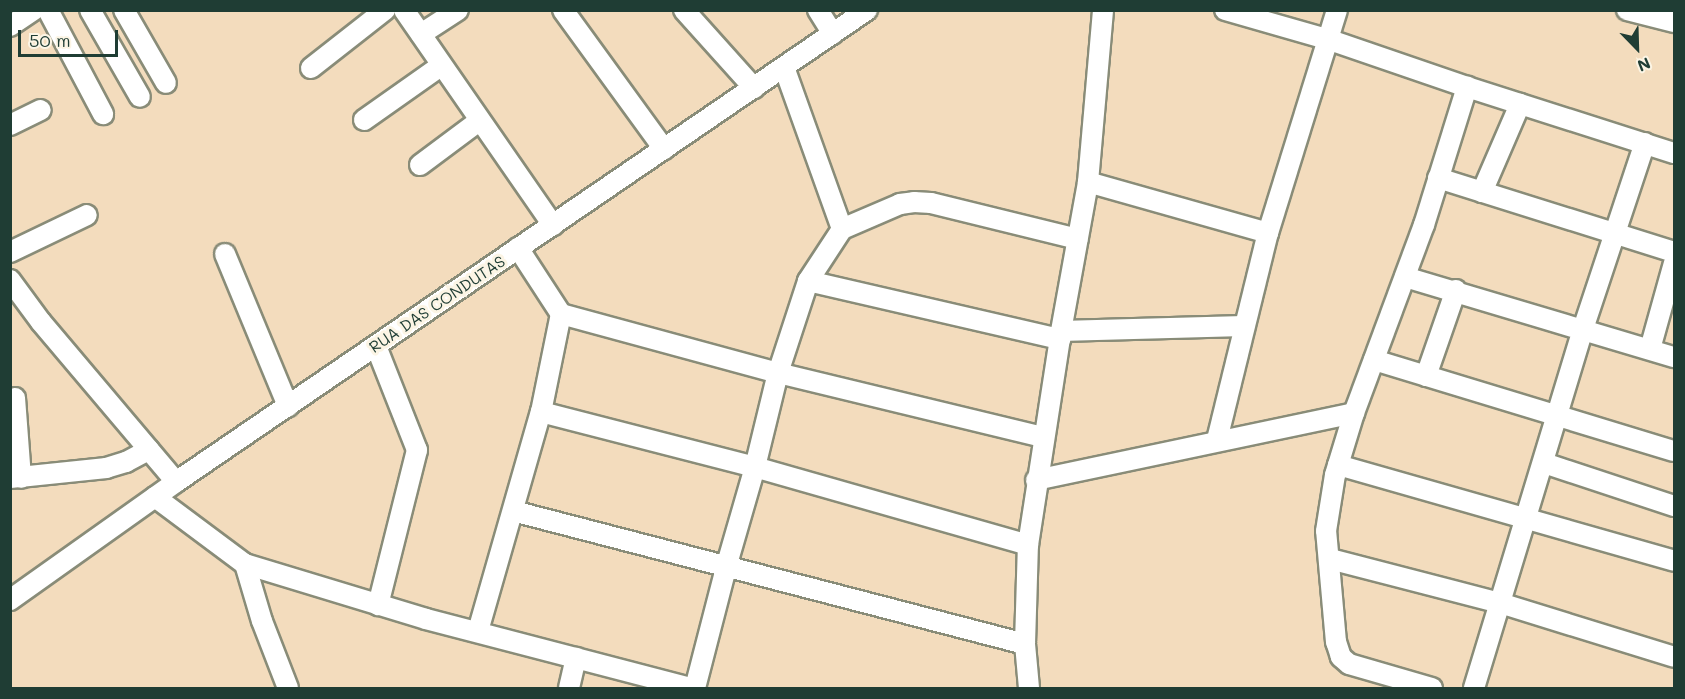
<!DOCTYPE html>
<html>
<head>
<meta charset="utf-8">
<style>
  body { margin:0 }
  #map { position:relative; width:1685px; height:699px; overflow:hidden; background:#f3dcbd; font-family:Mali,sans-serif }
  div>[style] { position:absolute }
  .roads { filter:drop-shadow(2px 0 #898c78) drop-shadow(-2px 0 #898c78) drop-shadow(0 2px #898c78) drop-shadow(0 -2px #898c78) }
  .minor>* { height:20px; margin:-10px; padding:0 10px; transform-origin:10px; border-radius:10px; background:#fff }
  span { translate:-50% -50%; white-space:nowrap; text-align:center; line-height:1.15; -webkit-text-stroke:6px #fcf5e5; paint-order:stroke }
  .street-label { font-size:16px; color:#1f3d34 }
  .frame { position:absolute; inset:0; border:12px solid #1f3d34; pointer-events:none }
  .north { position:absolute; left:1607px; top:18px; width:60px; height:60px; -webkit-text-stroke:4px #fcf5e5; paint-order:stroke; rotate:157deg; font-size:16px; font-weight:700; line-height:24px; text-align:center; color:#1f3d34 }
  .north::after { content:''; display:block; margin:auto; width:21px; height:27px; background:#1f3d34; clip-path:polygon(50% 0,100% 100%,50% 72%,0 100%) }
  .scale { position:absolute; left:18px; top:30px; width:100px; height:27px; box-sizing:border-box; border:3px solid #1f3d34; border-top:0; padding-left:8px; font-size:18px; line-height:21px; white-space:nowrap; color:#1f3d34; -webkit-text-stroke:4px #fcf5e5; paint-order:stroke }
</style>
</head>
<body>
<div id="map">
  <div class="roads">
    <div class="minor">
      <div style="left:48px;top:10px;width:118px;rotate:62.1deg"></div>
      <div style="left:90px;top:10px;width:100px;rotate:60.1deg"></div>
      <div style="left:124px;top:10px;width:84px;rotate:60.1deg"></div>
      <div style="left:404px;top:10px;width:262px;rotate:55.3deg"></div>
      <div style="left:563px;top:10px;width:172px;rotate:54deg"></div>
      <div style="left:684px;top:10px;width:105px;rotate:48.1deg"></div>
      <div style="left:818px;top:10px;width:28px;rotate:58deg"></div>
      <div style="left:1225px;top:10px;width:106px;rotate:15.9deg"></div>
      <div style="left:1327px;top:39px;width:148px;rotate:18.9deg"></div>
      <div style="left:1467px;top:87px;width:217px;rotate:17.7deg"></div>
      <div style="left:1627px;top:10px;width:49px;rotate:14.3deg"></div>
      <div style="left:10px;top:26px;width:29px;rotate:-34deg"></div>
      <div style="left:421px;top:34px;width:44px;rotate:-33deg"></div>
      <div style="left:311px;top:68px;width:94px;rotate:-38.1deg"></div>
      <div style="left:364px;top:120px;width:95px;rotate:-35.2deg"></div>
      <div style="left:10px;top:125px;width:34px;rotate:-26deg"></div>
      <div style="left:420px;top:165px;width:74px;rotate:-36.7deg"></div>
      <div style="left:1438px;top:178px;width:247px;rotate:17.4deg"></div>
      <div style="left:1088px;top:182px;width:187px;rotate:15.8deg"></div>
      <div style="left:1482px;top:192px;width:96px;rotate:-66.6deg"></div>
      <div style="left:842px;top:229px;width:63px;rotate:-23.3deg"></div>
      <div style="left:900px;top:204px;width:14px;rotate:-8deg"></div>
      <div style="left:914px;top:202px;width:17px;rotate:3deg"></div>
      <div style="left:931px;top:203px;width:151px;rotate:13.8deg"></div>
      <div style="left:10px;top:252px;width:85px;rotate:-25.7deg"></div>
      <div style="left:225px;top:254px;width:165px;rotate:67.5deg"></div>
      <div style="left:1405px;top:277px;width:281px;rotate:16.6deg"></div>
      <div style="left:10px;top:280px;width:52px;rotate:53.6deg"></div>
      <div style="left:41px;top:322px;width:209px;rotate:49.8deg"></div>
      <div style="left:808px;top:281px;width:259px;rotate:13deg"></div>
      <div style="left:561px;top:314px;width:225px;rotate:15.2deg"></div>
      <div style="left:778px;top:373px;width:273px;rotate:13.6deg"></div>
      <div style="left:1061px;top:331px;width:182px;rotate:-1.6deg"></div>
      <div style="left:376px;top:346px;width:112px;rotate:68.5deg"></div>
      <div style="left:417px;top:450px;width:160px;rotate:104.1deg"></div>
      <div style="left:1650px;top:349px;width:89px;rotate:-74.4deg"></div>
      <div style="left:1374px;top:360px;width:313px;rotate:16.9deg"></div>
      <div style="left:1426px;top:376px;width:91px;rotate:-70.8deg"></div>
      <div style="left:15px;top:398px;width:80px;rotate:85.7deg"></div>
      <div style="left:541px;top:412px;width:221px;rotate:14.4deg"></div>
      <div style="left:755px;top:467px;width:284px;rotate:15.9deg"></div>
      <div style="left:1217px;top:440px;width:213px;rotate:-76.2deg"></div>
      <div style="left:1268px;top:233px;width:233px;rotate:-72.8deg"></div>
      <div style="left:1544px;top:463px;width:137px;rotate:18.3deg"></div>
      <div style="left:1338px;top:465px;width:349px;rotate:15.9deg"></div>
      <div style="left:10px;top:478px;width:97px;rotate:-5.9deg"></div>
      <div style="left:106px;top:468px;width:21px;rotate:-17deg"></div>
      <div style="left:126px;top:462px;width:26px;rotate:-28deg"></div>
      <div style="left:1036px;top:480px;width:325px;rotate:-11.9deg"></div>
      <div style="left:155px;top:497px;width:112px;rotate:36.7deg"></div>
      <div style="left:245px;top:564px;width:189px;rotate:16.9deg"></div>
      <div style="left:426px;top:619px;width:274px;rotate:14.6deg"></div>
      <div style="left:513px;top:511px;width:529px;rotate:14.56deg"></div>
      <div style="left:1330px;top:559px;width:176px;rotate:14.5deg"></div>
      <div style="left:1500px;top:603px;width:182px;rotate:17.2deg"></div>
      <div style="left:245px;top:564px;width:59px;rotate:73.4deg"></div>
      <div style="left:262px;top:621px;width:72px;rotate:68.8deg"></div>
      <div style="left:10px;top:600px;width:204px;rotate:-35.4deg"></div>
      <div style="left:176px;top:482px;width:837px;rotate:-34.34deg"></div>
      <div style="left:478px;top:631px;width:228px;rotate:-74deg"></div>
      <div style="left:541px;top:412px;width:100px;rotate:-78.5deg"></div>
      <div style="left:561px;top:314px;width:79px;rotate:-123.1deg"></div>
      <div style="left:569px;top:688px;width:31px;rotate:-77deg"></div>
      <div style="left:695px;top:688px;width:128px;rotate:-75.5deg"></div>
      <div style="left:727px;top:564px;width:101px;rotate:-73.9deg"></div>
      <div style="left:755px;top:467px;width:97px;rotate:-76.3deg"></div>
      <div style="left:778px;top:373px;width:97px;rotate:-71.9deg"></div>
      <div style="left:808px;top:281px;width:62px;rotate:-56.8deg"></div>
      <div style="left:842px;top:229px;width:172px;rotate:-109.7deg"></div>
      <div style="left:1029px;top:688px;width:44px;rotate:-95.2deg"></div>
      <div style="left:1025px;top:644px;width:99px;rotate:-88.3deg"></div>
      <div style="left:1028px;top:545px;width:217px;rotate:-81.2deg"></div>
      <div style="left:1061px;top:331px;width:151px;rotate:-79.7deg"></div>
      <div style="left:1088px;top:182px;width:173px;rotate:-85deg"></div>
      <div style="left:1432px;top:688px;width:86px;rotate:-163.9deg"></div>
      <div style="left:1349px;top:664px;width:11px;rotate:-139deg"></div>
      <div style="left:1341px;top:657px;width:16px;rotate:-108deg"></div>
      <div style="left:1336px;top:642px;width:111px;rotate:-95.1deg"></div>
      <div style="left:1326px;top:531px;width:57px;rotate:-80.9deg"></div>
      <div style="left:1335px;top:475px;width:65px;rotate:-73deg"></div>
      <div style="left:1354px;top:413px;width:201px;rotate:-69.6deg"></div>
      <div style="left:1424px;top:225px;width:145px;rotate:-72.7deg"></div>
      <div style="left:1474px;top:688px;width:375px;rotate:-73.1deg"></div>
      <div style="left:1583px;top:329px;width:196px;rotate:-71.6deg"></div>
    </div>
  </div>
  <div class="street-label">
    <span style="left:437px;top:304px;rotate:-34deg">RUA DAS CONDUTAS</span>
  </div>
  <div class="frame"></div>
  <div class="north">N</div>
  <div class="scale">50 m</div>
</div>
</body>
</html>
